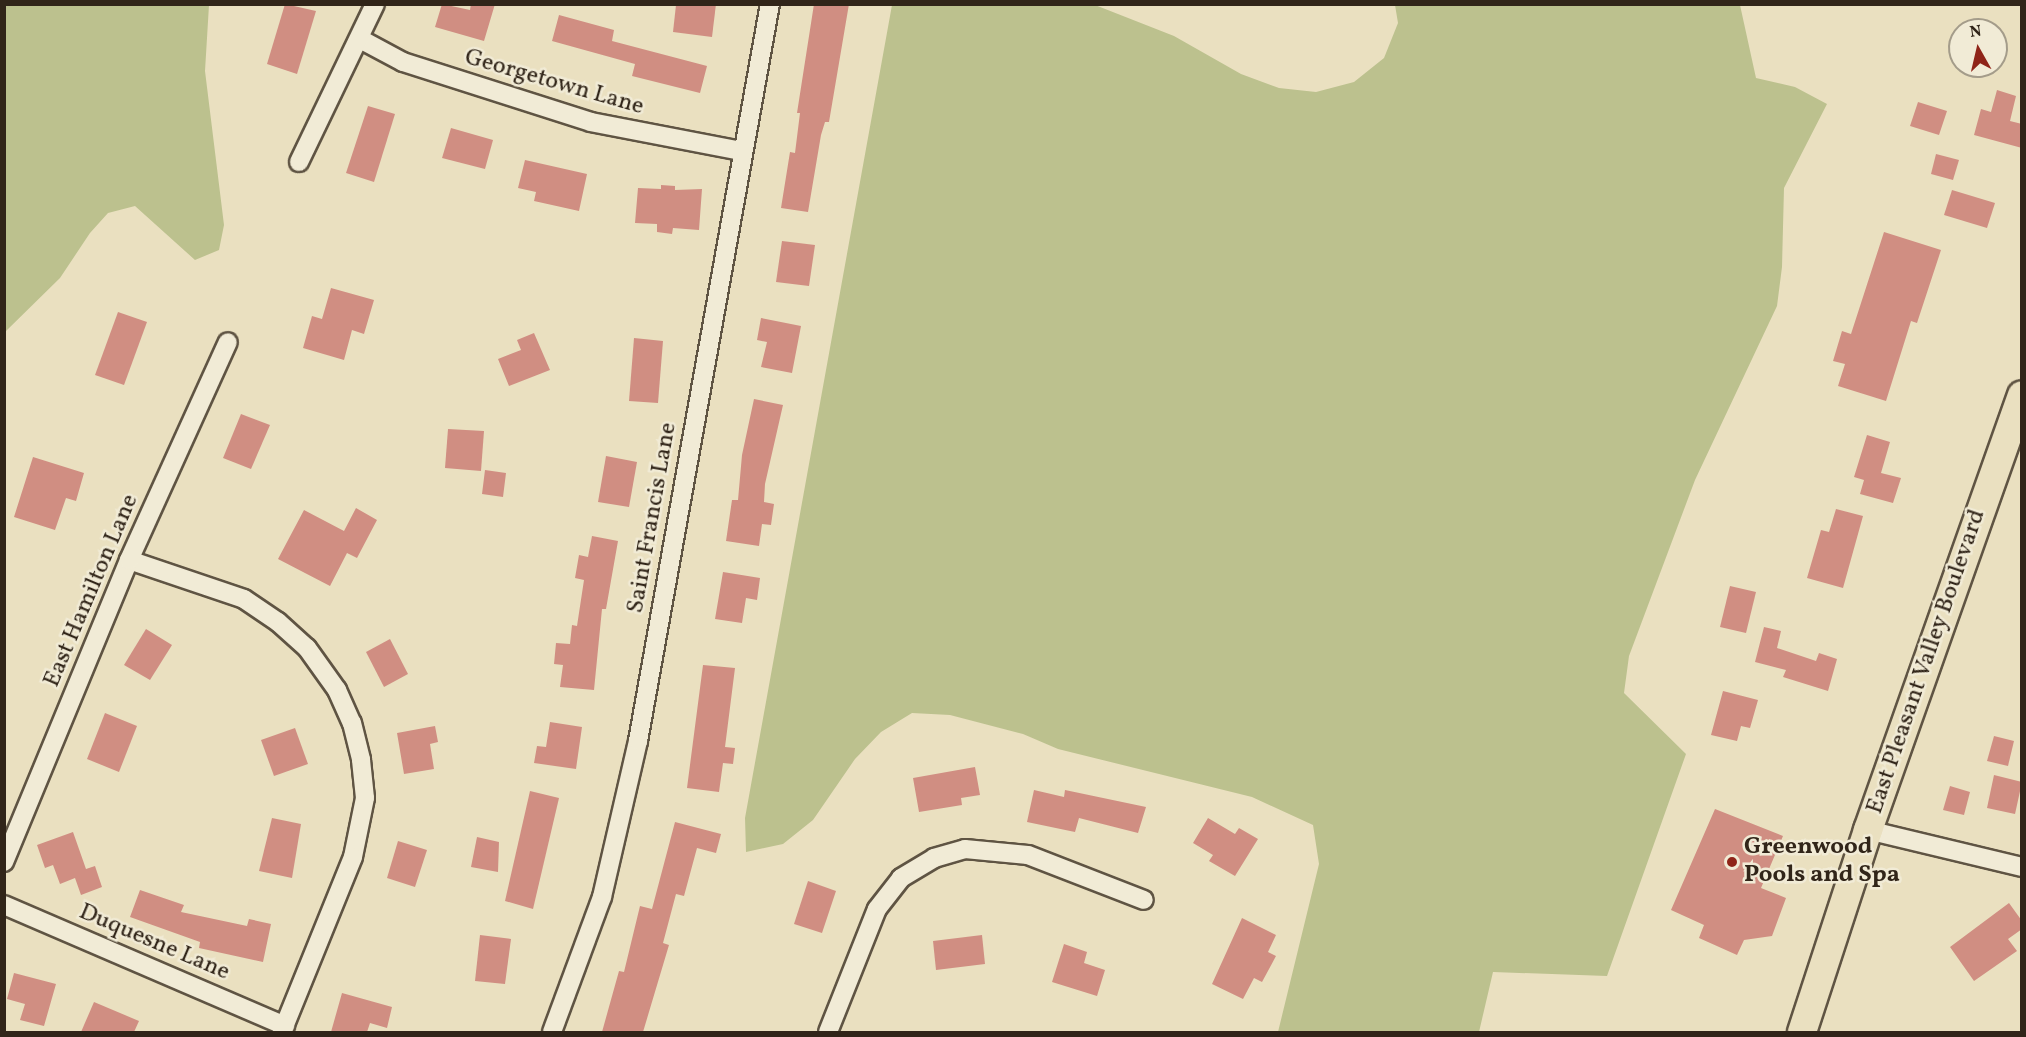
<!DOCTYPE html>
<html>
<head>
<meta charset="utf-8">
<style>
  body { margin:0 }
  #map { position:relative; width:2026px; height:1037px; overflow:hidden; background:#eae0c0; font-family:Vollkorn,serif }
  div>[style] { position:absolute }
  .green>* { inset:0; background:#bcc18e }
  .building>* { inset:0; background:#d08e82 }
  .roads { filter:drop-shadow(2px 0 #5f5443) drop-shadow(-2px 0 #5f5443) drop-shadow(0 2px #5f5443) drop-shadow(0 -2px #5f5443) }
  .street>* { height:18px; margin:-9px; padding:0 9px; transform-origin:9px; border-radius:9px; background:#f1ebd6 }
  .primary>* { height:28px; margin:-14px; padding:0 14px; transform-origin:14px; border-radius:14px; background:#eae0c0 }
  .dots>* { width:16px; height:16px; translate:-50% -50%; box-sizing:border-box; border:3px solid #f1ebd6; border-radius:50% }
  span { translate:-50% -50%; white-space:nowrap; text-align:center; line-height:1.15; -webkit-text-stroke:5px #f1ebd6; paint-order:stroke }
  .street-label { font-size:24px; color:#312519 }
  .poi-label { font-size:24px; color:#312519; font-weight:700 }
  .left { translate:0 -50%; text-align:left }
  .frame { position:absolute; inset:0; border:6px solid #312519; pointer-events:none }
  .north { position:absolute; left:1948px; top:18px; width:60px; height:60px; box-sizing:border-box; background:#f1ebd6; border:2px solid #a49c8a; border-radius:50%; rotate:352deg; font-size:16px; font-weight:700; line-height:24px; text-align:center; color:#312519 }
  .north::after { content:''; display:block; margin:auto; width:21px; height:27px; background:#8f2418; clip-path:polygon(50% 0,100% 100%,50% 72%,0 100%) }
</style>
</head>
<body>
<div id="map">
  <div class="green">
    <div style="clip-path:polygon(5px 4px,209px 5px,205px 71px,224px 225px,219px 250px,195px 260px,135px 206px,108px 213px,90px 233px,60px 278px,5px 332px)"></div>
    <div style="clip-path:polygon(892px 5px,1095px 5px,1174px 36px,1241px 74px,1279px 88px,1316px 92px,1354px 82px,1384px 58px,1398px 23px,1395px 5px,1740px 5px,1756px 78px,1795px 87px,1827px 104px,1784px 188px,1782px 267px,1777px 306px,1695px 480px,1629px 656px,1624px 693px,1686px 754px,1607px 976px,1493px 972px,1479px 1032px,1278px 1032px,1319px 864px,1313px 825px,1252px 797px,1058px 749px,1023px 734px,950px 715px,912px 713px,881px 732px,855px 759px,813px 820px,783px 844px,746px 852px,745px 818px)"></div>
  </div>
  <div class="building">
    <div style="clip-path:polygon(285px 4px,316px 11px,297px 74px,267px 64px)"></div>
    <div style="clip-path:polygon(442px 4px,470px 10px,471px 4px,495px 4px,484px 41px,435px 27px)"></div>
    <div style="clip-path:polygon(691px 4px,716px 4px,712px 37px,673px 32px,676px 5px)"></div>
    <div style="clip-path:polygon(814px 4px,849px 4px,829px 122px,825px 122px,821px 135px,808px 212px,781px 208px,790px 152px,795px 153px,800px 113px,797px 113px)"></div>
    <div style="clip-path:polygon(559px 15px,614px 30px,612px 41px,707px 66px,700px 93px,632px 76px,635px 64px,552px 41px)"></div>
    <div style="clip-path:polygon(1997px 90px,2016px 96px,2010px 121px,2022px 124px,2022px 148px,1974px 135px,1981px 109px,1991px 112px)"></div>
    <div style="clip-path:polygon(1918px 102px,1947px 111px,1939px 135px,1910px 126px)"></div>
    <div style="clip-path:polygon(368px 106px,395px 114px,374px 182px,346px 173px)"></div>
    <div style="clip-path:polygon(451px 128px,493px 140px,485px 169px,442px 158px)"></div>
    <div style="clip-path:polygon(1936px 154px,1959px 160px,1953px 180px,1931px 174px)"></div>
    <div style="clip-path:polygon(525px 160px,587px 174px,579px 211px,534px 201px,536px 192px,518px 188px)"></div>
    <div style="clip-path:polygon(661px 185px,675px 186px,675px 190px,702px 189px,699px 230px,673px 228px,672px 234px,657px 232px,657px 224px,635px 223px,638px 188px,661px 189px)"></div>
    <div style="clip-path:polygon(1952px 190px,1995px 203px,1987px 228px,1944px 215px)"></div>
    <div style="clip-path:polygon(1884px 232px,1941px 250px,1917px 323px,1911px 321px,1886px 401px,1838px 386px,1845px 364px,1833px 361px,1842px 331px,1851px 334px)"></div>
    <div style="clip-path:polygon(782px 241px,815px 245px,809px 286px,776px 282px)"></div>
    <div style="clip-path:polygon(331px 288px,374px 300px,364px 334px,352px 330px,344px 360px,303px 348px,312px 316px,322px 319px)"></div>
    <div style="clip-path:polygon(118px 312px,147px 322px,124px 385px,95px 375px)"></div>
    <div style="clip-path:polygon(761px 318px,801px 326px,792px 373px,761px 367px,767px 342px,757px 340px)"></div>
    <div style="clip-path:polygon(534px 333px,550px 370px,509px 386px,498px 359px,521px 350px,517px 340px)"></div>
    <div style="clip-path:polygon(634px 338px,663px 341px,658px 403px,629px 401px)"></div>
    <div style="clip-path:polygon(754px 399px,783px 405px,765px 484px,764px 502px,774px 504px,771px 525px,762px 524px,759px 546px,726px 541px,732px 500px,738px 500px,742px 455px)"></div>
    <div style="clip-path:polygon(241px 414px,270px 425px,251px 469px,223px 458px)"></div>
    <div style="clip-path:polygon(448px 429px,484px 431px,481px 471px,445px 468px)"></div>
    <div style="clip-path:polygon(1867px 435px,1890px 442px,1881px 473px,1901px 478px,1893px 503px,1860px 494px,1864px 480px,1854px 477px)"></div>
    <div style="clip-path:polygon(606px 456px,637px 462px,629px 507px,598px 502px)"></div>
    <div style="clip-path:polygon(33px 457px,84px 473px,76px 501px,66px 498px,55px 530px,14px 517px)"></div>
    <div style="clip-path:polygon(485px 470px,506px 473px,503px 497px,482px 494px)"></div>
    <div style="clip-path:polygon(356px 508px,377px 520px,357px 558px,347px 553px,330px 586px,278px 559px,304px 510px,344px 531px)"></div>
    <div style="clip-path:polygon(1836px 509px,1863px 516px,1843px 588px,1807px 578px,1821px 530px,1829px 532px)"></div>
    <div style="clip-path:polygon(592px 536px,618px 541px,606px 609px,602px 609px,594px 690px,560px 687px,563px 665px,554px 664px,556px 643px,570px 644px,572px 625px,577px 626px,584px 580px,575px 578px,579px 555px,588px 557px)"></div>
    <div style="clip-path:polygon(723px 572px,760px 578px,757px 600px,746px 598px,742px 623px,715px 619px)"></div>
    <div style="clip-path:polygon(1730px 586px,1756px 592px,1746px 633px,1720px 627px)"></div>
    <div style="clip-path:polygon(1764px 627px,1781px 631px,1777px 648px,1816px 661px,1819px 653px,1837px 659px,1828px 691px,1783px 677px,1786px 670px,1755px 662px)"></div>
    <div style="clip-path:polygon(146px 629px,172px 645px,150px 680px,124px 665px)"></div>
    <div style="clip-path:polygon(390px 639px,408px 674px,384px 687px,366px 652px)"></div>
    <div style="clip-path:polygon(703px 665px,735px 668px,725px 747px,735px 748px,733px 764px,723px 763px,719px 792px,687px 788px)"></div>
    <div style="clip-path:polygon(1723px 691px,1758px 700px,1750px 728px,1741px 726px,1737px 741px,1711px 735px)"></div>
    <div style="clip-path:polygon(105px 713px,137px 726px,119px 772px,87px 759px)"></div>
    <div style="clip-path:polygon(550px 722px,582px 727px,576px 769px,534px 763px,537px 746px,546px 747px)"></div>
    <div style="clip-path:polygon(435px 726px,438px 742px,430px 744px,434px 769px,404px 774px,397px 733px)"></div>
    <div style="clip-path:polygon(295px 728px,308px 764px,274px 776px,261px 740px)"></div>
    <div style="clip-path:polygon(1994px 736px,2014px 741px,2008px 766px,1987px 761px)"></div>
    <div style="clip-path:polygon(975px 767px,980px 795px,961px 798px,962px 805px,919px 812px,913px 778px)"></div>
    <div style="clip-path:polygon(1994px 775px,2022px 782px,2015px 814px,1987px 808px)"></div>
    <div style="clip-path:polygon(1950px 786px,1970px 792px,1964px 815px,1943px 810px)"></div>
    <div style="clip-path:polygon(1034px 790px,1064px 797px,1065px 790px,1146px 807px,1138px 833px,1079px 818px,1075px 832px,1027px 822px)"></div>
    <div style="clip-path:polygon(530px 791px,559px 798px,533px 909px,505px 901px)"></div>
    <div style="clip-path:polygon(1715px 809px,1783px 836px,1761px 888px,1786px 898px,1772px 936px,1744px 940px,1737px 955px,1699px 938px,1704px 925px,1671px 910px)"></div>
    <div style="clip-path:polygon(272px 818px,301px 824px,292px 878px,259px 871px)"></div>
    <div style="clip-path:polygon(1208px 818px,1235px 834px,1239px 828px,1258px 839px,1235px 876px,1209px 861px,1213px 855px,1193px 843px)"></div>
    <div style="clip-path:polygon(675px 822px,721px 834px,716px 853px,697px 848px,684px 896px,676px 894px,663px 943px,669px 945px,643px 1032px,602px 1032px,619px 971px,624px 972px,640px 906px,652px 909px)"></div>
    <div style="clip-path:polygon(73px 832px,86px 869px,95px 866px,102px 887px,81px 895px,75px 878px,60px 884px,53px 865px,45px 868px,37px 845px)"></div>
    <div style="clip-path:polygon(477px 837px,499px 842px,498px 872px,471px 867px)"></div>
    <div style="clip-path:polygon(398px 841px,427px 850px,415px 887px,387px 878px)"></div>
    <div style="clip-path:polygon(808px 881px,836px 891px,822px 933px,794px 924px)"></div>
    <div style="clip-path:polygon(140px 890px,184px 905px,181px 912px,247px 926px,249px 919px,271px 924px,263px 962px,199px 948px,200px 942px,130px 917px)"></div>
    <div style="clip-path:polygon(2009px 903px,2022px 921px,2022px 929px,2008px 939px,2017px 951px,1974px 981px,1950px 947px)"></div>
    <div style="clip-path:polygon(1242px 918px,1276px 935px,1268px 952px,1276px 956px,1262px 982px,1254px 978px,1243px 999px,1212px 984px)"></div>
    <div style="clip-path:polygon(480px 935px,511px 939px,505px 984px,475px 981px)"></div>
    <div style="clip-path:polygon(982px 935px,985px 964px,936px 970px,933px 941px)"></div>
    <div style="clip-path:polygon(1064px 944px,1087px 952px,1084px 963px,1105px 970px,1097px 996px,1052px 982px)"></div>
    <div style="clip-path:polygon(14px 973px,56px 984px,44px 1026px,20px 1020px,25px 1004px,7px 999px)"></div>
    <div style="clip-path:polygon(342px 993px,392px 1007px,387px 1028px,370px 1023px,367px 1032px,331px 1032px)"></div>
    <div style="clip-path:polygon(94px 1002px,139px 1021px,134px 1032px,81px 1032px)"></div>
  </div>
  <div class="roads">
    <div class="street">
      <div style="left:360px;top:39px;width:49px;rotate:28.1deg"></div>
      <div style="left:403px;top:62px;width:197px;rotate:17.7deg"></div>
      <div style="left:591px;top:122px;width:154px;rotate:10.9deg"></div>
      <div style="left:299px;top:162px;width:175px;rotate:-64.3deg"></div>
      <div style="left:129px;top:560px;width:121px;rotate:18.7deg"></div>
      <div style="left:244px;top:599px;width:41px;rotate:34.1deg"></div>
      <div style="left:278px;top:622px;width:39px;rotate:42deg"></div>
      <div style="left:307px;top:648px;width:52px;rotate:54.5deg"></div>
      <div style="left:337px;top:690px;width:36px;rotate:66deg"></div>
      <div style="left:352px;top:723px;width:38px;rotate:76deg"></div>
      <div style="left:361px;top:760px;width:38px;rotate:84deg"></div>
      <div style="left:365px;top:798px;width:60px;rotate:101.5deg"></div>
      <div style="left:353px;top:857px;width:189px;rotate:112.1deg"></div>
      <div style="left:1868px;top:830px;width:158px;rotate:13.5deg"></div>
      <div style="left:4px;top:862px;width:327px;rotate:-67.5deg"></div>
      <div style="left:129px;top:560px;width:239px;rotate:-65.6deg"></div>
      <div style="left:4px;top:905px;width:306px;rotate:23.3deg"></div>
      <div style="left:552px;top:1032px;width:144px;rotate:-69.7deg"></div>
      <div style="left:602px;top:897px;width:160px;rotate:-77deg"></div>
      <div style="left:638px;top:741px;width:749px;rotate:-79.85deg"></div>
      <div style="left:828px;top:1032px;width:132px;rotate:-68.3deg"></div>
      <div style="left:877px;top:909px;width:39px;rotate:-52deg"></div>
      <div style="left:901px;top:878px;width:39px;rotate:-31deg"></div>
      <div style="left:934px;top:858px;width:32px;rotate:-16deg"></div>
      <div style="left:965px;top:849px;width:63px;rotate:5.4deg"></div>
      <div style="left:1028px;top:855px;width:124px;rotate:21.2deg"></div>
    </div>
    <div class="primary">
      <div style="left:1802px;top:1032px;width:213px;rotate:-71.9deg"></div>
      <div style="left:1868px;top:830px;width:461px;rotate:-70.5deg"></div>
    </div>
  </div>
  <div class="dots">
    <div style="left:1732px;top:862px;background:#8f2418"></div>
  </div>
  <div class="street-label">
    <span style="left:554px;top:83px;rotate:16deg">Georgetown Lane</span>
    <span style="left:653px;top:518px;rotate:-80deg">Saint Francis Lane</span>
    <span style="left:92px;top:591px;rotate:-67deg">East Hamilton Lane</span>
    <span style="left:1927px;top:662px;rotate:-71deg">East Pleasant Valley Boulevard</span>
    <span style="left:154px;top:943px;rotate:23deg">Duquesne Lane</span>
  </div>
  <div class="poi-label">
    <span class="left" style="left:1744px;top:862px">Greenwood<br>Pools and Spa</span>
  </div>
  <div class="frame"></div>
  <div class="north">N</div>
</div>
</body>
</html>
